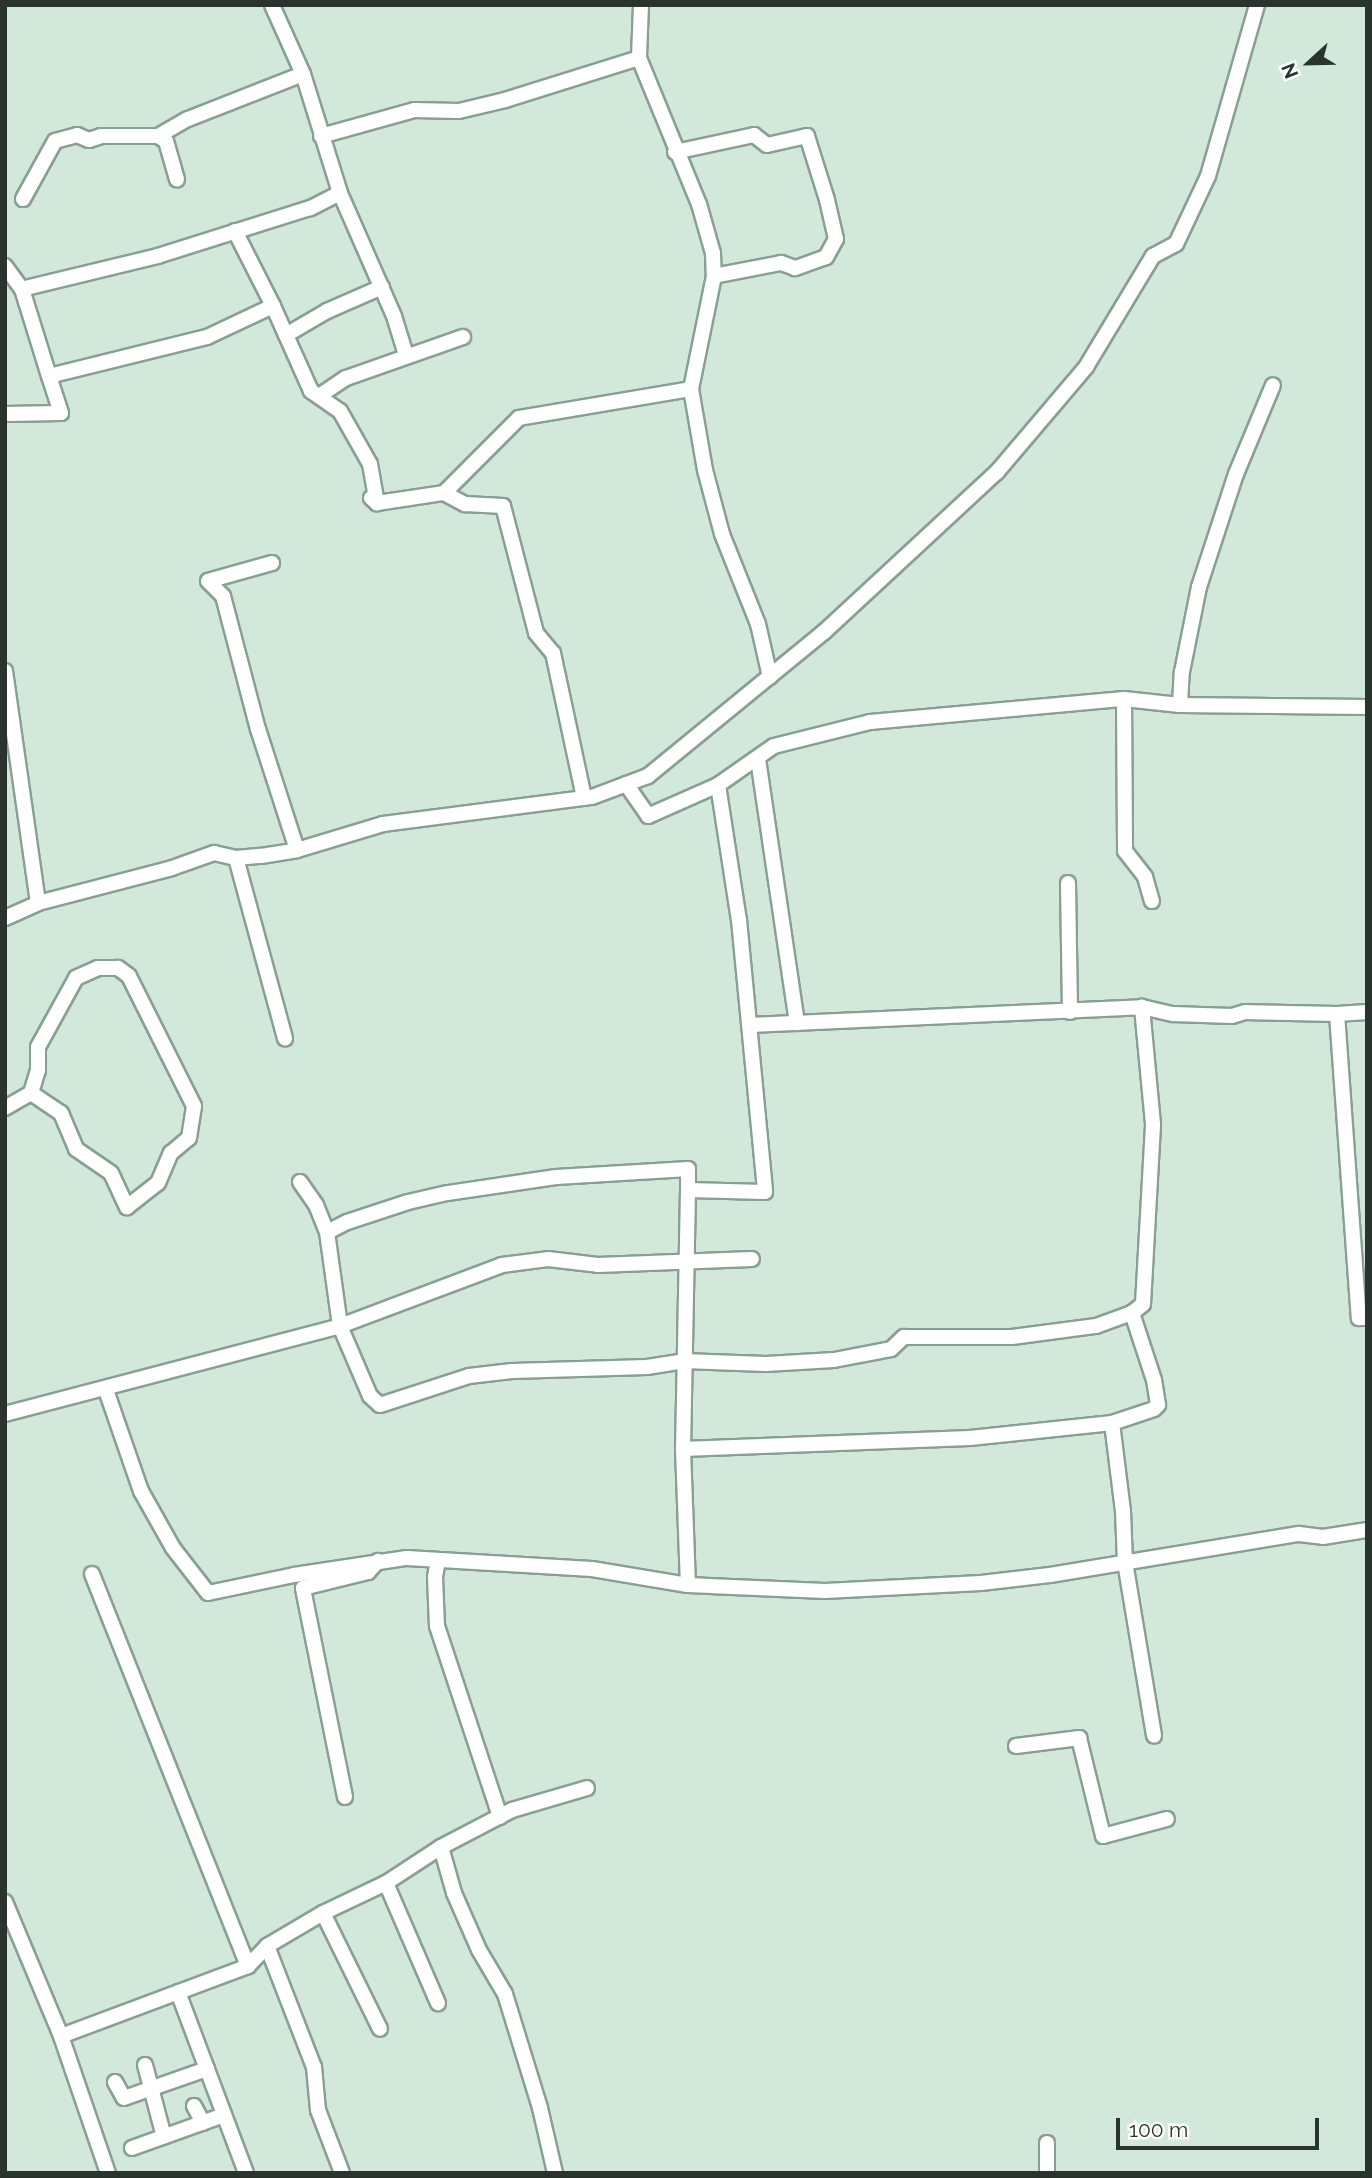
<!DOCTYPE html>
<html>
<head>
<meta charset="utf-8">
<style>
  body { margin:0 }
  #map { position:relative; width:1372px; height:2178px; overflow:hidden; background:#d1e8db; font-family:Raleway,sans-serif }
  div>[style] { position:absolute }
  .roads { filter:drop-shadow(2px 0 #8a9f93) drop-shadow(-2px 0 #8a9f93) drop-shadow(0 2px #8a9f93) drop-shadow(0 -2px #8a9f93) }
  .minor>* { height:14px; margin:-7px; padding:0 7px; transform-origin:7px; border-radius:7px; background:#fff }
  span { translate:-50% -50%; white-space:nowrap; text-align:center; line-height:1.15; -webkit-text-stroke:7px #fff; paint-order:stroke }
  .frame { position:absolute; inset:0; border:7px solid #2a332e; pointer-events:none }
  .north { position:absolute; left:1274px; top:28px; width:70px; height:70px; -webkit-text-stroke:5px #fff; paint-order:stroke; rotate:248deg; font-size:19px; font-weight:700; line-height:28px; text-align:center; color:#2a332e }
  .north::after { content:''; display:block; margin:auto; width:24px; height:32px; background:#2a332e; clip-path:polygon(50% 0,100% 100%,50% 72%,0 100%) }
  .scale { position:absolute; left:1116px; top:2118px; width:203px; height:32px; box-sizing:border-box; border:4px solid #2a332e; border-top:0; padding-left:9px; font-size:21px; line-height:24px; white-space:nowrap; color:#2a332e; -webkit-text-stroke:5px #fff; paint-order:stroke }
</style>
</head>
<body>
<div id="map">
  <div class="roads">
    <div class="minor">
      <div style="left:272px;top:5px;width:76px;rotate:65.8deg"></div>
      <div style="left:303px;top:74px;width:125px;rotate:72.7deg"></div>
      <div style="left:340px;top:193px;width:134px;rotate:66.3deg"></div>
      <div style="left:394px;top:316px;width:41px;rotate:72.9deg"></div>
      <div style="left:641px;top:5px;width:53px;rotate:92.2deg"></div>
      <div style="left:639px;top:58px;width:158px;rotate:67.7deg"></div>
      <div style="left:699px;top:204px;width:51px;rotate:74.1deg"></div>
      <div style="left:713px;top:253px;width:23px;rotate:88deg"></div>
      <div style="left:714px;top:276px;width:115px;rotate:101.5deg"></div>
      <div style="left:691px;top:389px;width:82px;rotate:80.2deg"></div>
      <div style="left:705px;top:470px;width:66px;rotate:75.1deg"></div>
      <div style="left:722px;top:534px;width:97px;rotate:68.2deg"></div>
      <div style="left:758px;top:624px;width:54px;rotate:77.2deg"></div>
      <div style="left:158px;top:136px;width:34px;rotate:-30deg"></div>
      <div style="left:188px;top:119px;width:123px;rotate:-21.4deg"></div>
      <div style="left:321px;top:136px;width:97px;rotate:-15.6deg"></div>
      <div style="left:414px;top:110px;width:45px;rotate:1.3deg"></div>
      <div style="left:459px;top:111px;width:47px;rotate:-13.4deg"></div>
      <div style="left:505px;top:100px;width:140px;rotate:-17.4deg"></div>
      <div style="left:675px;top:152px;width:81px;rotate:-12.1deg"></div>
      <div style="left:754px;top:135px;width:16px;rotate:38deg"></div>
      <div style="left:767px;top:145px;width:41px;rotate:-12.7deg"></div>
      <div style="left:807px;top:136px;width:67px;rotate:72.6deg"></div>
      <div style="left:827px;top:200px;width:40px;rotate:77deg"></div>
      <div style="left:836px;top:239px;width:21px;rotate:119deg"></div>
      <div style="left:826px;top:257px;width:33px;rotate:160deg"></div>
      <div style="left:795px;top:268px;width:15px;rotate:-160deg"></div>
      <div style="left:781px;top:263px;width:68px;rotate:169deg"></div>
      <div style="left:340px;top:193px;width:34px;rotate:153deg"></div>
      <div style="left:310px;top:208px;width:159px;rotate:162.5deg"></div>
      <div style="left:158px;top:256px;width:140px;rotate:166.4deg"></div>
      <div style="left:22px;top:289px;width:91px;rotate:72.8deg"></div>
      <div style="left:49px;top:376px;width:163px;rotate:-13.9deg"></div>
      <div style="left:207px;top:337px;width:73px;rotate:-25.2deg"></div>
      <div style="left:273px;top:306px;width:93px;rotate:65.9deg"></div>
      <div style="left:311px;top:391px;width:35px;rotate:35deg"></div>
      <div style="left:340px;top:411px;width:61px;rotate:60.5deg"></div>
      <div style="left:370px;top:464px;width:40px;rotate:80deg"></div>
      <div style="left:23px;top:199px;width:66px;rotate:-61.1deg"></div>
      <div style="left:55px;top:141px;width:23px;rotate:-15deg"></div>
      <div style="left:77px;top:135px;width:13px;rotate:23deg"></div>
      <div style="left:89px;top:140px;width:13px;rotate:-18deg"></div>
      <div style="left:101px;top:136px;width:57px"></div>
      <div style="left:158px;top:136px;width:9px;rotate:32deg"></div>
      <div style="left:166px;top:141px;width:40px;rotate:74deg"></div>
      <div style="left:235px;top:231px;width:84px;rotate:63.1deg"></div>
      <div style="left:5px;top:266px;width:29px;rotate:54deg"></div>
      <div style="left:286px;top:335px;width:48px;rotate:-30.3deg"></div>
      <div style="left:327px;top:311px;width:60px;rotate:-23.6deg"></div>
      <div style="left:319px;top:396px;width:32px;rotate:-34deg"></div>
      <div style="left:346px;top:378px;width:124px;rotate:-19.3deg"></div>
      <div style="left:5px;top:414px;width:56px;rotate:-1deg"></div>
      <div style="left:61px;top:413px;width:39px;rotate:-108deg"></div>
      <div style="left:444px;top:493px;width:106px;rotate:-45deg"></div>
      <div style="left:519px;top:418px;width:174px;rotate:-9.6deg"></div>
      <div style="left:371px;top:498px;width:8px;rotate:40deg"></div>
      <div style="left:377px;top:503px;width:68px;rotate:-8.5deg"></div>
      <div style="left:444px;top:493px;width:24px;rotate:28deg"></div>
      <div style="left:465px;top:504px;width:38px;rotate:3deg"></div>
      <div style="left:503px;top:506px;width:131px;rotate:75.4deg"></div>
      <div style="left:536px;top:633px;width:26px;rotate:50deg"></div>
      <div style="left:553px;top:653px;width:148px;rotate:77.9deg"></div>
      <div style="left:272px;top:563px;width:66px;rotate:164.3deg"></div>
      <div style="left:208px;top:581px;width:21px;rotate:45deg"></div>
      <div style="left:223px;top:596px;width:138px;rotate:75.3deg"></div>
      <div style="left:258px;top:729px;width:127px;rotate:72.1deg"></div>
      <div style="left:5px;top:671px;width:234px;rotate:81.9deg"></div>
      <div style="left:1124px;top:699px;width:152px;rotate:89.6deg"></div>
      <div style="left:1125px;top:851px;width:33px;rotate:52deg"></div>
      <div style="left:1145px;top:877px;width:25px;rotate:74deg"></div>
      <div style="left:1180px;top:705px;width:33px;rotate:-87deg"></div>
      <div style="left:1182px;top:672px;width:87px;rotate:-78.7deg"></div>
      <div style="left:1199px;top:587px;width:119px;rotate:-71.9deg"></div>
      <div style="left:1236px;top:474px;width:96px;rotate:-67.4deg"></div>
      <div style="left:758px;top:759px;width:267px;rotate:81.6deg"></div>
      <div style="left:626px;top:784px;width:39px;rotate:55deg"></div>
      <div style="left:648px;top:816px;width:77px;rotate:-23.9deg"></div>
      <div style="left:718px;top:785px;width:68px;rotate:-34.9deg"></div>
      <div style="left:774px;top:746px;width:99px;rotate:-14deg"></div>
      <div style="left:870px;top:722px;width:255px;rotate:-5.2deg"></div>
      <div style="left:1124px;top:699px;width:56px;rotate:6.1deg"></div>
      <div style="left:1180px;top:705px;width:187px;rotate:0.6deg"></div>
      <div style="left:718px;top:785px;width:137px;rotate:81.2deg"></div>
      <div style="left:739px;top:920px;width:273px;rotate:84.5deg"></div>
      <div style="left:765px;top:1192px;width:77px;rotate:-178.5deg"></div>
      <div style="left:688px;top:1190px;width:21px;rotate:-90deg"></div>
      <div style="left:688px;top:1169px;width:132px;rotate:176.5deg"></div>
      <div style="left:556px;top:1177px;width:110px;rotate:171.6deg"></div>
      <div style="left:447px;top:1193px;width:40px;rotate:167deg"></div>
      <div style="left:408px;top:1202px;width:64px;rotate:161.8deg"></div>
      <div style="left:347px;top:1222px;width:22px;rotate:153deg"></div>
      <div style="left:327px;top:1232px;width:95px;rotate:82.1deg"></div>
      <div style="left:340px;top:1326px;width:76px;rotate:66.8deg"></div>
      <div style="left:370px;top:1396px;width:13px;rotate:42deg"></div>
      <div style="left:380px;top:1405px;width:94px;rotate:-18deg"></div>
      <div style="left:469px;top:1376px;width:43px;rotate:-6.6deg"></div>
      <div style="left:512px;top:1371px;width:135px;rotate:-1.7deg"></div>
      <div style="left:647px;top:1367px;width:36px;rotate:-9deg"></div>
      <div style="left:683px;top:1361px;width:83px;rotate:2.1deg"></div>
      <div style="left:766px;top:1364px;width:68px;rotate:-3.4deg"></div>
      <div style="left:834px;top:1360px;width:58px;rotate:-10.9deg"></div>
      <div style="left:891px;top:1349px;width:18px;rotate:-43deg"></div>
      <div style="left:904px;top:1337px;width:108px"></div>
      <div style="left:1012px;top:1337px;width:85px;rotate:-7.5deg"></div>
      <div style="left:1096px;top:1326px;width:38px;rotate:-20deg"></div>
      <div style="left:1132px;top:1313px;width:14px;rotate:-39deg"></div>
      <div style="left:1143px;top:1304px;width:180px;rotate:-86.8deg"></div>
      <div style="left:1153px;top:1124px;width:118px;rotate:-95.4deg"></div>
      <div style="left:236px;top:858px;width:187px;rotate:74.8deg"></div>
      <div style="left:1068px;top:883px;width:129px;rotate:89.1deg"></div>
      <div style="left:5px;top:918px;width:36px;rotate:-24deg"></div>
      <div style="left:38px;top:903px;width:138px;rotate:-14.6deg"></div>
      <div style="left:172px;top:868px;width:45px;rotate:-19.7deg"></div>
      <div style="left:214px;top:853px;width:23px;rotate:13deg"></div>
      <div style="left:236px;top:858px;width:25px;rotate:-5deg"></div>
      <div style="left:261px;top:856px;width:36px;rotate:-9deg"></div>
      <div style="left:297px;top:850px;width:90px;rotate:-16.8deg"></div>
      <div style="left:383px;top:824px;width:211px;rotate:-7.4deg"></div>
      <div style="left:592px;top:797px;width:60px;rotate:-20.6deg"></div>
      <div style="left:648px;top:776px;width:227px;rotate:-39.3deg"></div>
      <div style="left:824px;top:632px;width:236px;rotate:-42.8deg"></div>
      <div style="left:997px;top:472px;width:138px;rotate:-49.7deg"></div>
      <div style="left:1086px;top:367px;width:130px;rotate:-58.9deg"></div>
      <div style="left:1153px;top:256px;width:26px;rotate:-28deg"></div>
      <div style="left:1176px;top:244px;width:75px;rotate:-64.8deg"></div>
      <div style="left:1208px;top:176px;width:178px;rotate:-74deg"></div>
      <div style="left:1367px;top:1012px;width:30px;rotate:176deg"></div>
      <div style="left:1337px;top:1014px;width:305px;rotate:85.9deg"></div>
      <div style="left:1359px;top:1318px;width:8px"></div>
      <div style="left:750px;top:1025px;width:392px;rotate:-2.6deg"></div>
      <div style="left:1142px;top:1007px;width:32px;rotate:13deg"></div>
      <div style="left:1173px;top:1014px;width:59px;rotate:1.9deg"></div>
      <div style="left:1232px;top:1016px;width:14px;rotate:-17deg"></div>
      <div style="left:1245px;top:1012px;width:92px;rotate:1.2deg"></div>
      <div style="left:5px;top:1108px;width:30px;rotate:-30deg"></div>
      <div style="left:31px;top:1093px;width:36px;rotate:34deg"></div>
      <div style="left:61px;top:1113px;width:39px;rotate:67deg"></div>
      <div style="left:76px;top:1149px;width:42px;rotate:34.4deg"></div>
      <div style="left:111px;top:1173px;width:38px;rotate:65deg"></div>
      <div style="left:127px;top:1207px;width:39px;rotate:-38deg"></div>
      <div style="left:158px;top:1183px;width:33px;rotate:-67deg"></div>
      <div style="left:171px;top:1153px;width:23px;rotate:-40deg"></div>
      <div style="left:189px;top:1138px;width:32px;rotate:-81deg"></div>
      <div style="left:194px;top:1106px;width:145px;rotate:-116.6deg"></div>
      <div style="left:129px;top:976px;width:14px;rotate:-144deg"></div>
      <div style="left:118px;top:968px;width:20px;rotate:180deg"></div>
      <div style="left:98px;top:968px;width:24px;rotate:156deg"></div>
      <div style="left:76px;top:978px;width:79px;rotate:118.8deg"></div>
      <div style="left:38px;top:1047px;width:23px;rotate:90deg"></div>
      <div style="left:38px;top:1070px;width:24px;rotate:107deg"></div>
      <div style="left:300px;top:1182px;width:28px;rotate:55deg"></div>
      <div style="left:316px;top:1205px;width:29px;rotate:68deg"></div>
      <div style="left:688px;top:1190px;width:259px;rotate:91.1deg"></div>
      <div style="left:683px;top:1449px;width:136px;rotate:87.9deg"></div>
      <div style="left:106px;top:1390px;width:107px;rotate:70.9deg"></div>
      <div style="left:141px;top:1491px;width:65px;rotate:60.7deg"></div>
      <div style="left:173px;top:1548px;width:57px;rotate:52.1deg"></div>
      <div style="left:208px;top:1593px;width:88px;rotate:-11.8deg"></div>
      <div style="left:294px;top:1575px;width:114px;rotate:-8.6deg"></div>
      <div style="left:407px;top:1558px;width:185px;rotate:3.4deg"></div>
      <div style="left:592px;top:1569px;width:97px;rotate:9.5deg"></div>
      <div style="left:688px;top:1585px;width:137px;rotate:2.5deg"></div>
      <div style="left:825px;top:1591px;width:156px;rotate:-2.9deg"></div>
      <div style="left:981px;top:1583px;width:69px;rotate:-6.6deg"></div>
      <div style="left:1050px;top:1575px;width:252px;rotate:-9.4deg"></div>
      <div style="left:1299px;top:1534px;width:24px;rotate:7deg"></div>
      <div style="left:1323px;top:1537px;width:45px;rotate:-9deg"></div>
      <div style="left:5px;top:1414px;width:346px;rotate:-14.7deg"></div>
      <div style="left:340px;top:1326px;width:173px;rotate:-20.6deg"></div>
      <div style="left:502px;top:1265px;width:46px;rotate:-7.4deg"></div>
      <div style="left:548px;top:1259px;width:50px;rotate:6.8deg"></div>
      <div style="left:598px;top:1265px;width:154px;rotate:-2.2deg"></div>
      <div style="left:1112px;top:1423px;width:44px;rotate:-18.4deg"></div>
      <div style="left:1154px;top:1409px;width:6px;rotate:-45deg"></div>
      <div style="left:1158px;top:1405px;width:25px;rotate:-99deg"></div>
      <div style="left:1154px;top:1380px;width:71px;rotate:-108.2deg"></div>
      <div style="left:683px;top:1449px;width:287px;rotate:-2.2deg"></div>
      <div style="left:970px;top:1438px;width:143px;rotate:-6deg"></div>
      <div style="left:1112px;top:1423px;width:89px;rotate:82.9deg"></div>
      <div style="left:1123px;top:1511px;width:51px;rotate:87.8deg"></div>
      <div style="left:1125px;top:1562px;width:176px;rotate:80.5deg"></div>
      <div style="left:438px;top:1560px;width:17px;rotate:100deg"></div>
      <div style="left:435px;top:1577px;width:49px;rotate:87.7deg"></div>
      <div style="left:437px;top:1626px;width:201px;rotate:71.7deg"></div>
      <div style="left:92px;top:1574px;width:422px;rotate:68.3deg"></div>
      <div style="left:1016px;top:1746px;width:64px;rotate:-7.2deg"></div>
      <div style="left:1079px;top:1738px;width:101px;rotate:76.2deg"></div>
      <div style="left:1103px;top:1836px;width:66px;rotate:-14.9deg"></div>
      <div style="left:345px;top:1797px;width:213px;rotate:-101.4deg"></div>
      <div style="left:303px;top:1588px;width:67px;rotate:-13.8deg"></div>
      <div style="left:368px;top:1572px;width:15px;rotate:-48deg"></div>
      <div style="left:441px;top:1847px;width:48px;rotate:74.2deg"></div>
      <div style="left:454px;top:1893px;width:62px;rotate:66.3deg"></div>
      <div style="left:479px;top:1950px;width:51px;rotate:59.4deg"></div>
      <div style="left:505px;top:1994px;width:119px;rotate:72.9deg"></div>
      <div style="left:540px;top:2108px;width:67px;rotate:77deg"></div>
      <div style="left:386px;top:1883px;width:131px;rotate:66.6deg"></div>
      <div style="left:5px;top:1902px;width:145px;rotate:67.3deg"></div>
      <div style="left:61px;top:2036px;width:145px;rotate:71.1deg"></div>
      <div style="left:323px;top:1913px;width:129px;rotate:63.8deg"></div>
      <div style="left:267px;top:1946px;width:130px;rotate:68.8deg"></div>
      <div style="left:314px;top:2067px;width:43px;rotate:84.7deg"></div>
      <div style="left:318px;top:2110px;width:67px;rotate:69.1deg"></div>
      <div style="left:178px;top:1992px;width:193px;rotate:69.4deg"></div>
      <div style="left:61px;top:2036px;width:200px;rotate:-20.5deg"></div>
      <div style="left:248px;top:1966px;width:28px;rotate:-46deg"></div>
      <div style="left:267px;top:1946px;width:65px;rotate:-30.5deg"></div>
      <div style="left:323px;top:1913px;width:70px;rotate:-25.5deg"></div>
      <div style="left:386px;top:1883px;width:66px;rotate:-33.2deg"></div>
      <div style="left:441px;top:1847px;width:80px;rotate:-27.5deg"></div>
      <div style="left:512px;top:1810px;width:78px;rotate:-16.3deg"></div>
      <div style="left:145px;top:2065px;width:74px;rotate:75.2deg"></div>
      <div style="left:115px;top:2082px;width:18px;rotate:61deg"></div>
      <div style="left:124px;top:2098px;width:88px;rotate:-19.3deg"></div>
      <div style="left:194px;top:2106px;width:19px;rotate:62deg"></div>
      <div style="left:1047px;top:2143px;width:30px;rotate:90deg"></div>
      <div style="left:132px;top:2148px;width:98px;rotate:-19.7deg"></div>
    </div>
  </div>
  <div class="frame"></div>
  <div class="north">N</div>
  <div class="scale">100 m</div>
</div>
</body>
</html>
